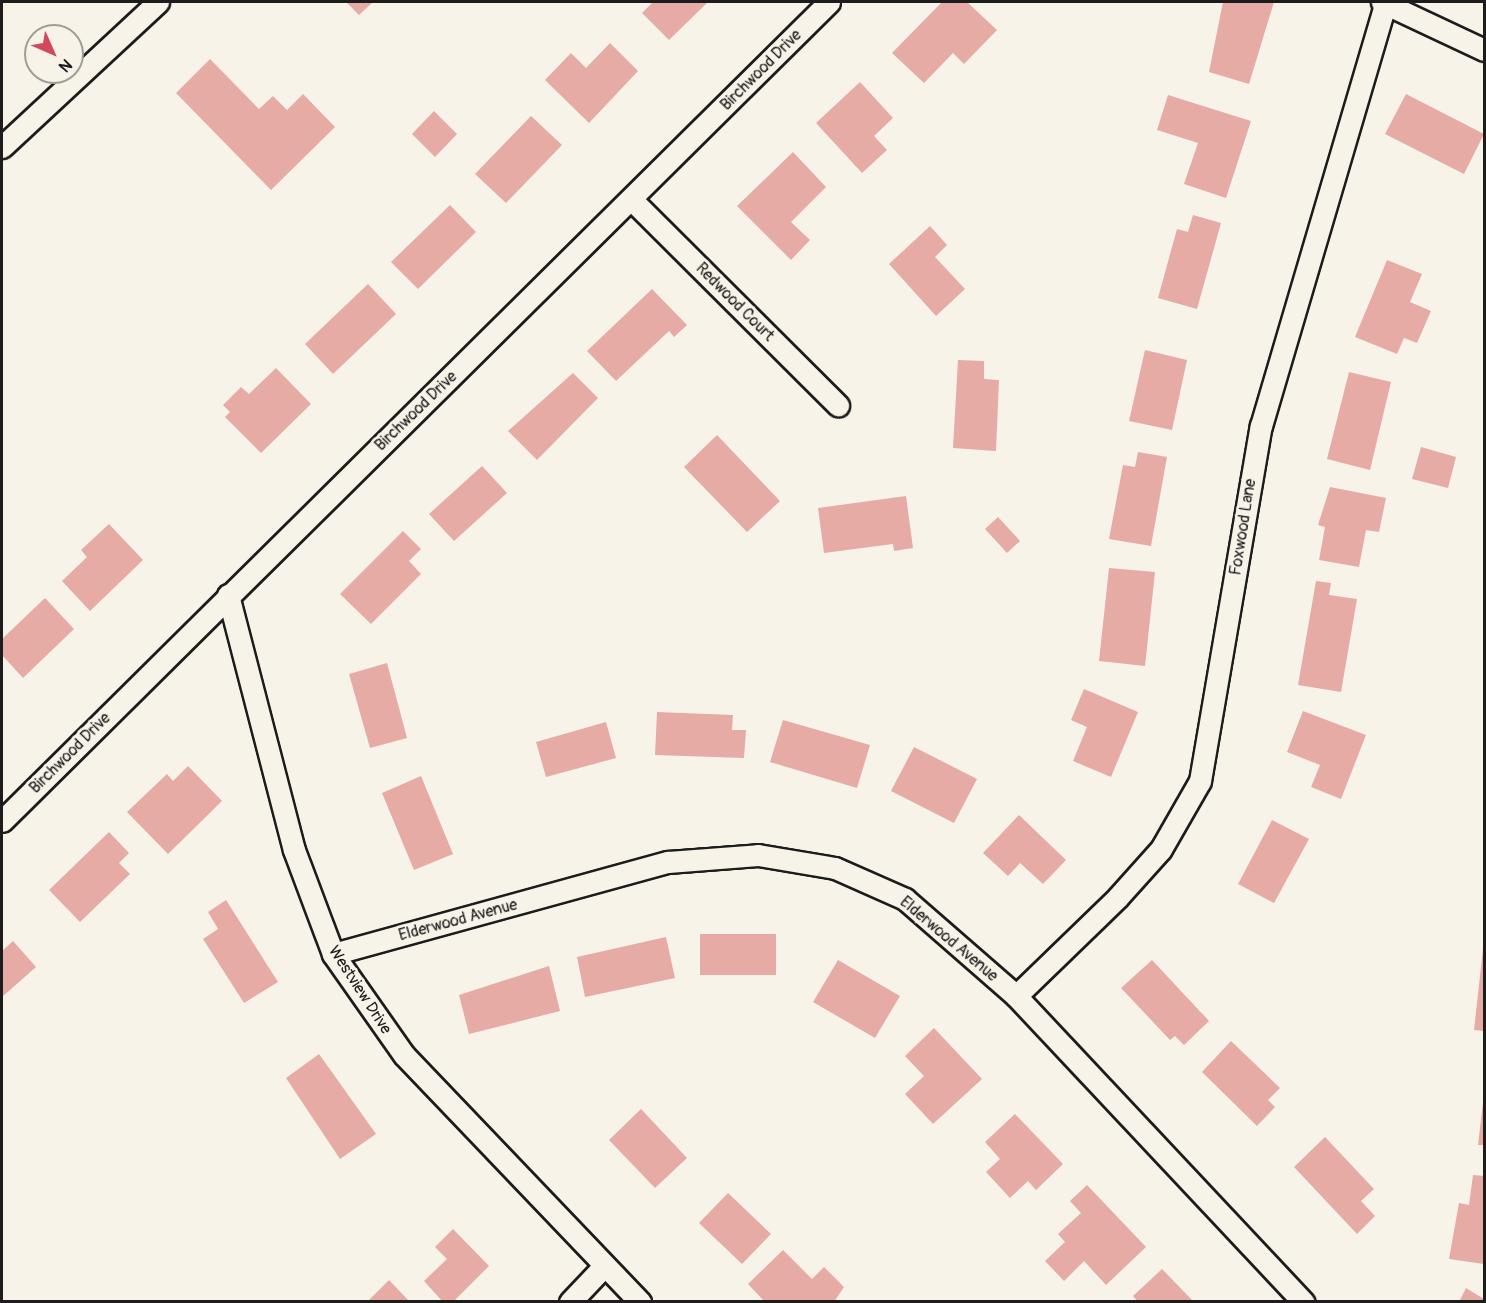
<!DOCTYPE html>
<html>
<head>
<meta charset="utf-8">
<style>
  body { margin:0 }
  #map { position:relative; width:1486px; height:1303px; overflow:hidden; background:#f7f3e8; font-family:Pangolin,sans-serif }
  div>[style] { position:absolute }
  .building>* { inset:0; background:#e6aba5 }
  .roads { filter:drop-shadow(2px 0 #1c1c1c) drop-shadow(-2px 0 #1c1c1c) drop-shadow(0 2px #1c1c1c) drop-shadow(0 -2px #1c1c1c) }
  .street>* { height:21px; margin:-10.5px; padding:0 10.5px; transform-origin:10.5px; border-radius:10.5px; background:#f7f3e8 }
  span { translate:-50% -50%; white-space:nowrap; text-align:center; line-height:1.15; -webkit-text-stroke:5px #f7f3e8; paint-order:stroke }
  .street-label { font-size:16px; color:#1c1c1c }
  .frame { position:absolute; inset:0; border:3px solid #1c1c1c; pointer-events:none }
  .north { position:absolute; left:24px; top:24px; width:60px; height:60px; box-sizing:border-box; background:#f7f3e8; border:2px solid #9f9d96; border-radius:50%; rotate:135deg; font-size:16px; font-weight:700; line-height:24px; text-align:center; color:#1c1c1c }
  .north::after { content:''; display:block; margin:auto; width:21px; height:27px; background:#d1495b; clip-path:polygon(50% 0,100% 100%,50% 72%,0 100%) }
</style>
</head>
<body>
<div id="map">
  <div class="building">
    <div style="clip-path:polygon(346px 2px,373px 2px,359px 15px)"></div>
    <div style="clip-path:polygon(653px 2px,708px 2px,669px 40px,642px 13px)"></div>
    <div style="clip-path:polygon(942px 2px,967px 2px,997px 30px,964px 64px,953px 53px,924px 83px,892px 53px)"></div>
    <div style="clip-path:polygon(1223px 2px,1274px 2px,1249px 84px,1209px 72px)"></div>
    <div style="clip-path:polygon(610px 43px,638px 71px,589px 123px,545px 80px,571px 53px,586px 68px)"></div>
    <div style="clip-path:polygon(210px 59px,259px 109px,273px 96px,287px 110px,303px 94px,335px 127px,271px 190px,176px 93px)"></div>
    <div style="clip-path:polygon(860px 82px,893px 118px,874px 136px,887px 150px,862px 173px,816px 123px)"></div>
    <div style="clip-path:polygon(1406px 94px,1484px 134px,1464px 174px,1385px 134px)"></div>
    <div style="clip-path:polygon(1168px 95px,1251px 121px,1226px 198px,1184px 184px,1198px 143px,1157px 130px)"></div>
    <div style="clip-path:polygon(434px 111px,457px 134px,435px 157px,412px 134px)"></div>
    <div style="clip-path:polygon(531px 116px,562px 145px,506px 203px,475px 174px)"></div>
    <div style="clip-path:polygon(793px 152px,826px 187px,791px 222px,810px 240px,791px 260px,737px 206px)"></div>
    <div style="clip-path:polygon(450px 205px,476px 232px,418px 289px,391px 262px)"></div>
    <div style="clip-path:polygon(1193px 215px,1221px 223px,1197px 309px,1158px 298px,1177px 229px,1188px 232px)"></div>
    <div style="clip-path:polygon(930px 226px,947px 245px,935px 257px,965px 289px,936px 316px,889px 264px)"></div>
    <div style="clip-path:polygon(1387px 260px,1422px 274px,1410px 302px,1431px 311px,1417px 343px,1404px 338px,1397px 354px,1355px 337px)"></div>
    <div style="clip-path:polygon(368px 284px,396px 314px,333px 374px,305px 344px)"></div>
    <div style="clip-path:polygon(652px 289px,687px 325px,674px 337px,669px 331px,616px 381px,587px 351px)"></div>
    <div style="clip-path:polygon(1145px 350px,1187px 360px,1172px 430px,1129px 421px)"></div>
    <div style="clip-path:polygon(958px 360px,984px 361px,984px 379px,999px 380px,996px 451px,953px 448px)"></div>
    <div style="clip-path:polygon(276px 368px,311px 404px,261px 453px,225px 417px,230px 412px,223px 405px,241px 387px,249px 394px)"></div>
    <div style="clip-path:polygon(1349px 372px,1391px 382px,1370px 470px,1327px 459px)"></div>
    <div style="clip-path:polygon(573px 373px,598px 398px,537px 460px,508px 431px)"></div>
    <div style="clip-path:polygon(717px 435px,780px 501px,747px 532px,684px 467px)"></div>
    <div style="clip-path:polygon(1421px 447px,1456px 457px,1448px 488px,1412px 479px)"></div>
    <div style="clip-path:polygon(1138px 452px,1167px 457px,1151px 546px,1109px 539px,1123px 465px,1135px 467px)"></div>
    <div style="clip-path:polygon(482px 466px,507px 493px,454px 541px,429px 514px)"></div>
    <div style="clip-path:polygon(1330px 487px,1386px 498px,1379px 532px,1366px 530px,1359px 567px,1319px 560px,1325px 527px,1318px 525px)"></div>
    <div style="clip-path:polygon(906px 496px,913px 548px,894px 551px,893px 544px,824px 553px,818px 508px)"></div>
    <div style="clip-path:polygon(998px 517px,1020px 541px,1007px 553px,985px 529px)"></div>
    <div style="clip-path:polygon(109px 524px,143px 560px,90px 611px,62px 581px,87px 557px,81px 550px)"></div>
    <div style="clip-path:polygon(403px 531px,421px 549px,409px 561px,421px 574px,371px 624px,340px 594px)"></div>
    <div style="clip-path:polygon(1109px 568px,1155px 572px,1145px 666px,1099px 661px)"></div>
    <div style="clip-path:polygon(1316px 581px,1331px 583px,1329px 595px,1357px 599px,1341px 692px,1298px 685px)"></div>
    <div style="clip-path:polygon(45px 598px,74px 629px,23px 678px,2px 655px,2px 639px)"></div>
    <div style="clip-path:polygon(387px 663px,407px 738px,370px 748px,349px 674px)"></div>
    <div style="clip-path:polygon(1084px 689px,1138px 712px,1111px 777px,1073px 761px,1087px 727px,1071px 720px)"></div>
    <div style="clip-path:polygon(1303px 711px,1366px 735px,1341px 799px,1311px 787px,1320px 765px,1287px 752px)"></div>
    <div style="clip-path:polygon(657px 712px,733px 715px,732px 730px,746px 730px,744px 758px,655px 755px)"></div>
    <div style="clip-path:polygon(783px 720px,870px 745px,857px 788px,770px 762px)"></div>
    <div style="clip-path:polygon(606px 722px,616px 758px,546px 777px,536px 742px)"></div>
    <div style="clip-path:polygon(914px 747px,977px 779px,954px 823px,891px 791px)"></div>
    <div style="clip-path:polygon(188px 766px,222px 801px,168px 854px,127px 812px,167px 774px,173px 781px)"></div>
    <div style="clip-path:polygon(421px 776px,453px 854px,414px 870px,382px 793px)"></div>
    <div style="clip-path:polygon(1019px 815px,1066px 860px,1043px 884px,1020px 863px,1008px 876px,983px 853px)"></div>
    <div style="clip-path:polygon(1272px 820px,1309px 839px,1274px 903px,1238px 884px)"></div>
    <div style="clip-path:polygon(109px 832px,129px 853px,119px 863px,130px 874px,80px 922px,49px 890px)"></div>
    <div style="clip-path:polygon(226px 900px,278px 982px,244px 1003px,203px 939px,218px 929px,208px 912px)"></div>
    <div style="clip-path:polygon(700px 934px,776px 934px,776px 975px,700px 975px)"></div>
    <div style="clip-path:polygon(666px 937px,675px 978px,585px 997px,577px 957px)"></div>
    <div style="clip-path:polygon(13px 941px,36px 967px,2px 997px,2px 951px)"></div>
    <div style="clip-path:polygon(1483px 949px,1484px 949px,1484px 1031px,1474px 1030px)"></div>
    <div style="clip-path:polygon(838px 960px,900px 996px,875px 1038px,813px 1002px)"></div>
    <div style="clip-path:polygon(1152px 960px,1209px 1021px,1184px 1045px,1175px 1036px,1170px 1040px,1121px 988px)"></div>
    <div style="clip-path:polygon(549px 966px,560px 1011px,469px 1034px,459px 995px)"></div>
    <div style="clip-path:polygon(934px 1028px,982px 1079px,933px 1124px,905px 1094px,924px 1076px,905px 1056px)"></div>
    <div style="clip-path:polygon(1231px 1041px,1280px 1088px,1268px 1100px,1275px 1107px,1257px 1126px,1202px 1072px)"></div>
    <div style="clip-path:polygon(319px 1054px,376px 1134px,340px 1159px,286px 1078px)"></div>
    <div style="clip-path:polygon(1483px 1102px,1484px 1102px,1484px 1145px,1478px 1145px)"></div>
    <div style="clip-path:polygon(641px 1109px,687px 1158px,655px 1188px,609px 1140px)"></div>
    <div style="clip-path:polygon(1015px 1114px,1063px 1164px,1036px 1190px,1028px 1181px,1010px 1198px,986px 1172px,1000px 1159px,985px 1142px)"></div>
    <div style="clip-path:polygon(1325px 1137px,1374px 1189px,1361px 1201px,1375px 1216px,1357px 1234px,1294px 1167px)"></div>
    <div style="clip-path:polygon(1473px 1175px,1484px 1176px,1484px 1264px,1449px 1259px,1459px 1203px,1469px 1205px)"></div>
    <div style="clip-path:polygon(1087px 1185px,1146px 1247px,1106px 1285px,1084px 1261px,1064px 1281px,1045px 1261px,1065px 1242px,1058px 1234px,1081px 1213px,1070px 1201px)"></div>
    <div style="clip-path:polygon(728px 1193px,771px 1234px,742px 1264px,699px 1223px)"></div>
    <div style="clip-path:polygon(453px 1229px,489px 1266px,453px 1302px,443px 1302px,424px 1281px,447px 1259px,435px 1247px)"></div>
    <div style="clip-path:polygon(783px 1250px,812px 1279px,824px 1267px,844px 1287px,834px 1302px,765px 1302px,748px 1284px)"></div>
    <div style="clip-path:polygon(1162px 1269px,1194px 1302px,1138px 1302px,1133px 1296px)"></div>
    <div style="clip-path:polygon(389px 1280px,410px 1302px,367px 1302px)"></div>
    <div style="clip-path:polygon(1466px 1288px,1484px 1299px,1484px 1302px,1459px 1302px)"></div>
  </div>
  <div class="roads">
    <div class="street">
      <div style="left:1382px;top:2px;width:113px;rotate:25.2deg"></div>
      <div style="left:2px;top:147px;width:213px;rotate:-42.9deg"></div>
      <div style="left:632px;top:200px;width:291px;rotate:44.9deg"></div>
      <div style="left:228px;top:595px;width:263px;rotate:75.5deg"></div>
      <div style="left:294px;top:850px;width:111px;rotate:69.4deg"></div>
      <div style="left:333px;top:954px;width:123px;rotate:54.9deg"></div>
      <div style="left:404px;top:1055px;width:342px;rotate:46.3deg"></div>
      <div style="left:2px;top:821px;width:1164px;rotate:-44.72deg"></div>
      <div style="left:333px;top:954px;width:347px;rotate:-15.4deg"></div>
      <div style="left:668px;top:862px;width:90px;rotate:-4.4deg"></div>
      <div style="left:758px;top:855px;width:78px;rotate:9.6deg"></div>
      <div style="left:835px;top:868px;width:77px;rotate:23.9deg"></div>
      <div style="left:905px;top:899px;width:147px;rotate:41.1deg"></div>
      <div style="left:1016px;top:996px;width:420px;rotate:46.8deg"></div>
      <div style="left:1016px;top:996px;width:142px;rotate:-44.1deg"></div>
      <div style="left:1118px;top:897px;width:64px;rotate:-48.1deg"></div>
      <div style="left:1161px;top:849px;width:78px;rotate:-60.2deg"></div>
      <div style="left:1200px;top:781px;width:360px;rotate:-80.3deg"></div>
      <div style="left:1261px;top:426px;width:440px;rotate:-73.6deg"></div>
      <div style="left:570px;top:1302px;width:50px;rotate:-46.6deg"></div>
    </div>
  </div>
  <div class="street-label">
    <span style="left:761px;top:70px;rotate:-45deg">Birchwood Drive</span>
    <span style="left:735px;top:302px;rotate:45deg">Redwood Court</span>
    <span style="left:416px;top:411px;rotate:-44deg">Birchwood Drive</span>
    <span style="left:1243px;top:527px;rotate:-81deg">Foxwood Lane</span>
    <span style="left:70px;top:753px;rotate:-45deg">Birchwood Drive</span>
    <span style="left:458px;top:920px;rotate:-15deg">Elderwood Avenue</span>
    <span style="left:949px;top:939px;rotate:40deg">Elderwood Avenue</span>
    <span style="left:360px;top:990px;rotate:57deg">Westview Drive</span>
  </div>
  <div class="frame"></div>
  <div class="north">N</div>
</div>
</body>
</html>
